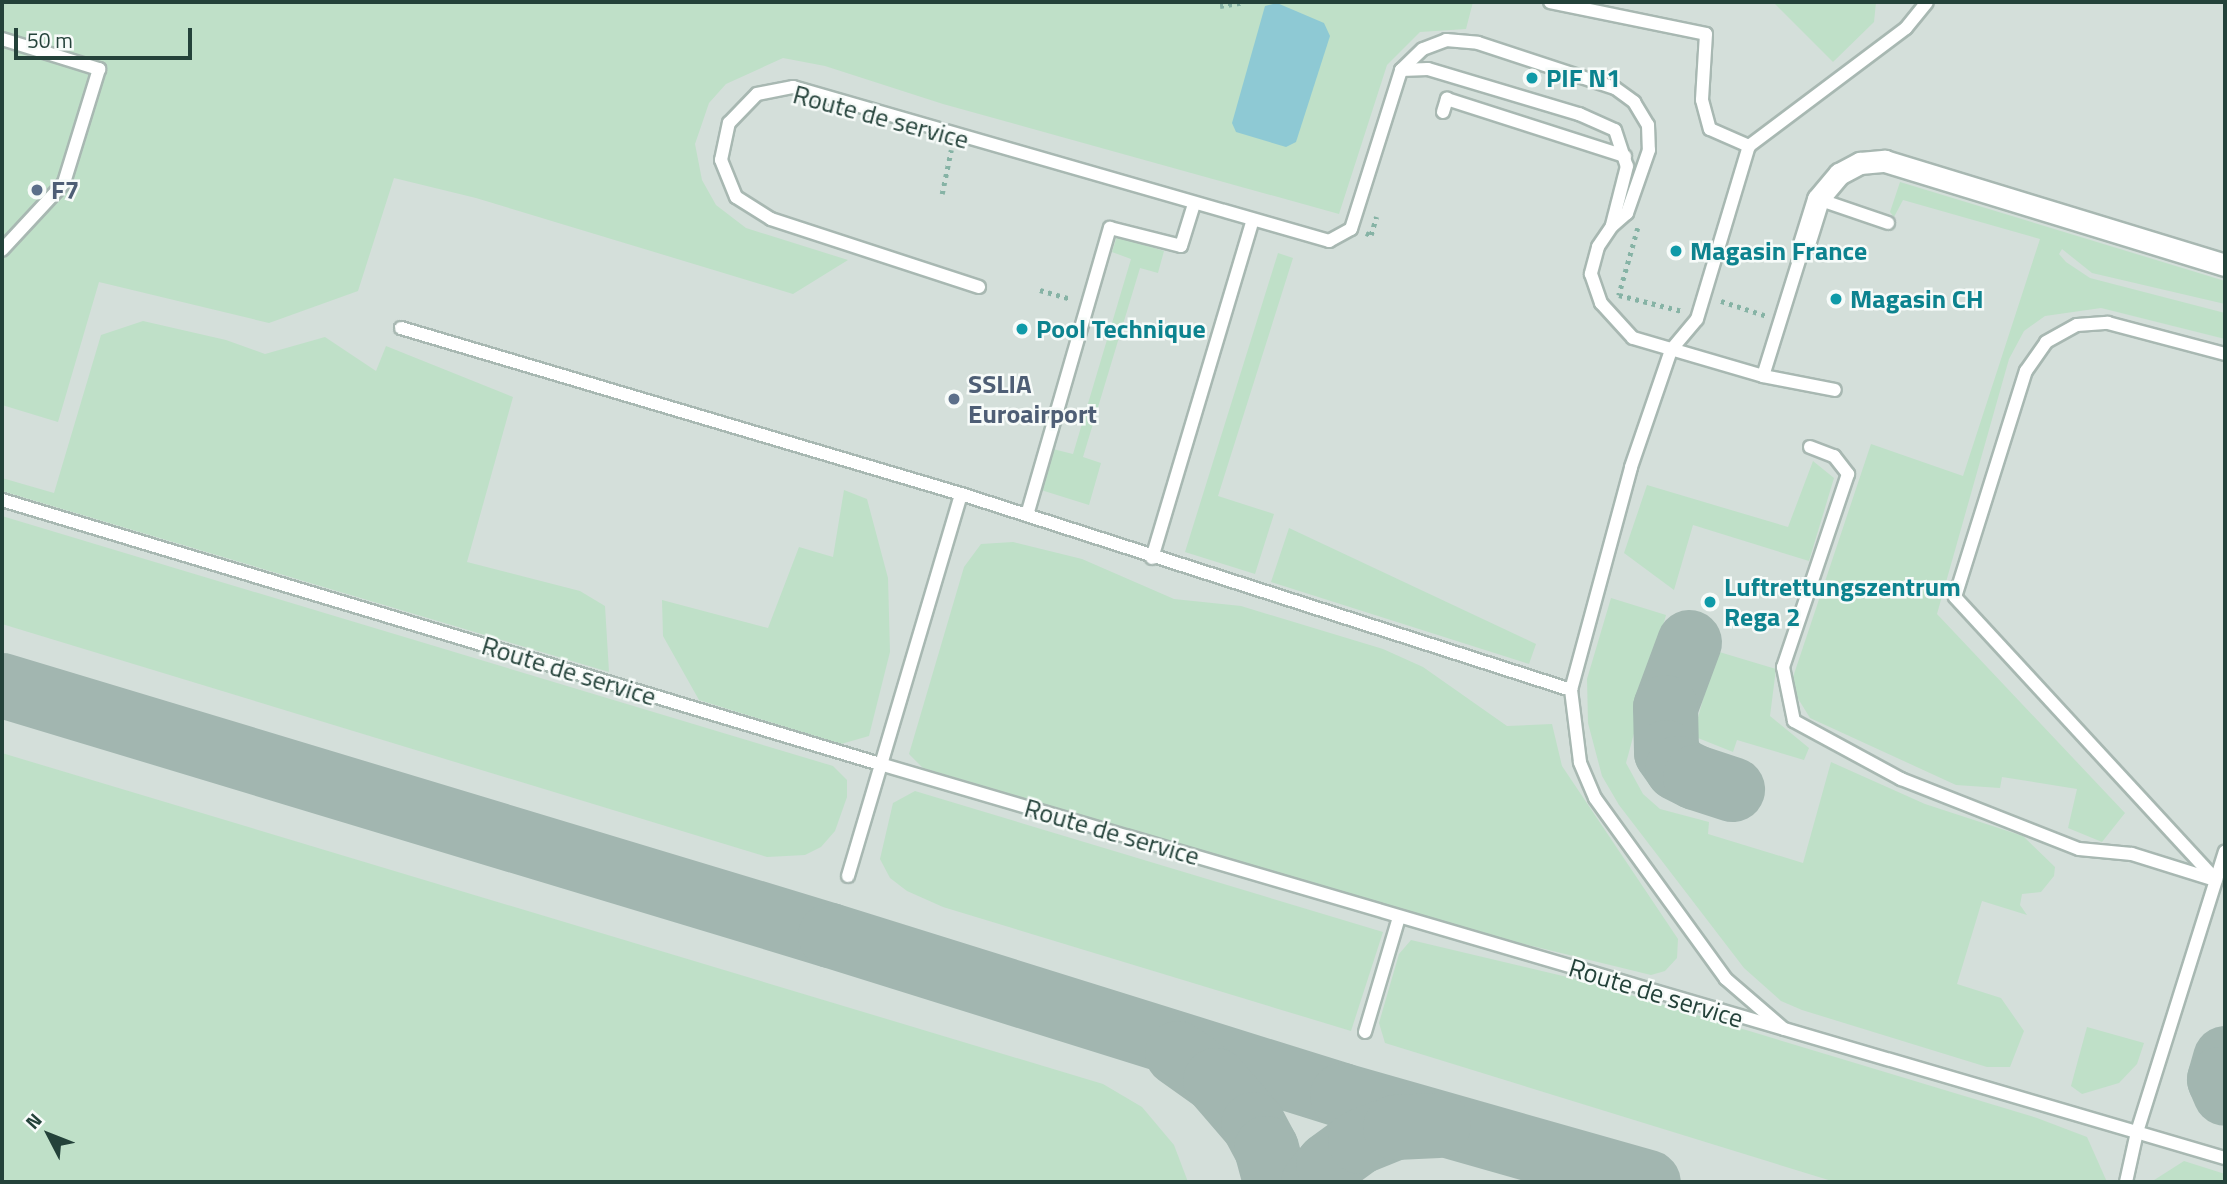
<!DOCTYPE html>
<html>
<head>
<meta charset="utf-8">
<style>
  body { margin:0 }
  #map { position:relative; width:2227px; height:1184px; overflow:hidden; background:#e6efeb; font-family:"Titillium Web",sans-serif }
  div>[style] { position:absolute }
  .built>* { inset:0; background:#d4dfda }
  .green>* { inset:0; background:#bfe0c8 }
  .water>* { inset:0; background:#8ec9d4 }
  .taxiway>* { height:65px; margin:-32.5px; padding:0 32.5px; transform-origin:32.5px; border-radius:32.5px; background:#a2b6b0 }
  .path>* { height:4.5px; margin-top:-2.25px; transform-origin:0; background:repeating-linear-gradient(90deg,#86b3a5 0 3.5px,transparent 0 8.5px) }
  .roads { filter:drop-shadow(2px 0 #a8b8b2) drop-shadow(-2px 0 #a8b8b2) drop-shadow(0 2px #a8b8b2) drop-shadow(0 -2px #a8b8b2) }
  .lane>* { height:12px; margin:-6px; padding:0 6px; transform-origin:6px; border-radius:6px; background:#fff }
  .street>* { height:21px; margin:-10.5px; padding:0 10.5px; transform-origin:10.5px; border-radius:10.5px; background:#fff }
  .dots>* { width:19px; height:19px; translate:-50% -50%; box-sizing:border-box; border:4px solid #f7fbf9; border-radius:50% }
  span { translate:-50% -50%; white-space:nowrap; text-align:center; line-height:1.15; -webkit-text-stroke:5px #f7fbf9; paint-order:stroke }
  .culture-label { font-size:26px; color:#0d838f; font-weight:700 }
  .left { translate:0 -50%; text-align:left }
  .street-label { font-size:26px; color:#24423a }
  .service-label { font-size:26px; color:#4e5e75; font-weight:700 }
  .frame { position:absolute; inset:0; border:4px solid #24423a; pointer-events:none }
  .north { position:absolute; left:14px; top:1100px; width:70px; height:70px; -webkit-text-stroke:5px #f7fbf9; paint-order:stroke; rotate:312deg; font-size:19px; font-weight:700; line-height:28px; text-align:center; color:#24423a }
  .north::after { content:''; display:block; margin:auto; width:24px; height:32px; background:#24423a; clip-path:polygon(50% 0,100% 100%,50% 72%,0 100%) }
  .scale { position:absolute; left:14px; top:28px; width:178px; height:32px; box-sizing:border-box; border:4px solid #24423a; border-top:0; padding-left:9px; font-size:21px; line-height:24px; white-space:nowrap; color:#24423a; -webkit-text-stroke:5px #f7fbf9; paint-order:stroke }
</style>
</head>
<body>
<div id="map">
  <div class="built">
    <div style="clip-path:polygon(2px 2px,2225px 2px,2225px 1182px,2px 1182px)"></div>
  </div>
  <div class="green">
    <div style="clip-path:polygon(2px 2px,1473px 2px,1466px 29px,1420px 32px,1387px 65px,1339px 214px,943px 104px,825px 66px,783px 58px,726px 84px,709px 103px,695px 144px,702px 180px,716px 205px,746px 228px,848px 260px,793px 294px,476px 198px,394px 178px,358px 291px,269px 323px,99px 282px,58px 422px,2px 405px)"></div>
    <div style="clip-path:polygon(1773px 2px,1876px 2px,1874px 22px,1833px 62px)"></div>
    <div style="clip-path:polygon(1900px 182px,2225px 281px,2225px 304px,2092px 273px,2062px 249px,2059px 254px,2066px 262px,2090px 278px,2225px 313px,2225px 339px,2101px 308px,2045px 316px,2024px 331px,2009px 359px,1937px 614px,2125px 813px,2102px 842px,2068px 828px,2077px 789px,2002px 777px,2000px 788px,1956px 785px,1810px 718px,1794px 692px,1793px 677px,1871px 444px,1963px 476px,2040px 239px,1903px 200px,1894px 217px,1890px 212px)"></div>
    <div style="clip-path:polygon(1117px 236px,1164px 251px,1158px 273px,1140px 268px,1083px 457px,1101px 463px,1089px 505px,1041px 490px,1053px 449px,1073px 454px,1131px 259px,1112px 252px)"></div>
    <div style="clip-path:polygon(1278px 253px,1293px 258px,1218px 496px,1274px 514px,1255px 574px,1185px 552px)"></div>
    <div style="clip-path:polygon(143px 321px,226px 340px,265px 354px,325px 337px,376px 371px,386px 346px,513px 397px,467px 562px,580px 591px,605px 606px,609px 672px,2px 491px,2px 478px,54px 493px,101px 335px)"></div>
    <div style="clip-path:polygon(1813px 461px,1834px 478px,1809px 561px,1693px 525px,1674px 590px,1624px 553px,1647px 485px,1788px 527px)"></div>
    <div style="clip-path:polygon(844px 490px,867px 499px,888px 578px,890px 652px,869px 736px,841px 744px,699px 700px,663px 636px,662px 600px,768px 628px,799px 547px,833px 557px)"></div>
    <div style="clip-path:polygon(2px 516px,833px 766px,847px 780px,847px 797px,835px 831px,821px 847px,805px 855px,767px 857px,2px 624px)"></div>
    <div style="clip-path:polygon(1289px 528px,1536px 644px,1529px 664px,1271px 582px)"></div>
    <div style="clip-path:polygon(1013px 542px,1082px 559px,1174px 599px,1241px 606px,1383px 649px,1423px 667px,1507px 726px,1552px 724px,1562px 766px,1678px 939px,1677px 958px,1665px 971px,1651px 975px,1503px 939px,923px 768px,909px 754px,964px 567px,981px 544px)"></div>
    <div style="clip-path:polygon(1611px 598px,1666px 615px,1626px 763px,1643px 794px,1660px 809px,1709px 822px,1708px 834px,1803px 863px,1831px 762px,1925px 804px,2023px 836px,2055px 867px,2054px 876px,2041px 892px,2022px 894px,2020px 905px,2027px 915px,1982px 901px,1957px 984px,2001px 998px,2024px 1031px,2010px 1067px,1987px 1067px,1802px 1010px,1781px 1001px,1744px 968px,1619px 805px,1602px 776px,1588px 723px,1587px 679px)"></div>
    <div style="clip-path:polygon(1716px 651px,1776px 669px,1770px 716px,1809px 748px,1804px 760px,1737px 740px,1733px 752px,1693px 736px)"></div>
    <div style="clip-path:polygon(2px 753px,1103px 1084px,1142px 1107px,1174px 1145px,1188px 1182px,2px 1182px)"></div>
    <div style="clip-path:polygon(915px 791px,1383px 932px,1351px 1031px,943px 907px,907px 891px,890px 878px,880px 859px,893px 803px)"></div>
    <div style="clip-path:polygon(1411px 940px,1584px 981px,2037px 1118px,2087px 1137px,2107px 1182px,1835px 1182px,1385px 1043px,1379px 1023px,1399px 954px)"></div>
    <div style="clip-path:polygon(2087px 1027px,2144px 1043px,2137px 1064px,2119px 1083px,2082px 1094px,2071px 1086px)"></div>
    <div style="clip-path:polygon(2184px 1161px,2225px 1174px,2225px 1182px,2151px 1182px)"></div>
  </div>
  <div class="water">
    <div style="clip-path:polygon(1277px 3px,1324px 23px,1330px 36px,1296px 142px,1286px 147px,1236px 132px,1232px 123px,1265px 6px)"></div>
  </div>
  <div class="taxiway">
    <div style="left:1689px;top:642px;width:69px;rotate:110.3deg"></div>
    <div style="left:1665px;top:707px;width:45px;rotate:88.7deg"></div>
    <div style="left:1666px;top:752px;width:19px;rotate:55deg"></div>
    <div style="left:1677px;top:768px;width:20px;rotate:27deg"></div>
    <div style="left:1695px;top:777px;width:39px;rotate:18deg"></div>
    <div style="left:2px;top:685px;width:865px;rotate:16.8deg"></div>
    <div style="left:830px;top:935px;width:536px;rotate:17.35deg"></div>
    <div style="left:1342px;top:1095px;width:318px;rotate:15.9deg"></div>
    <div style="left:1177px;top:1053px;width:47px;rotate:35.4deg"></div>
    <div style="left:1215px;top:1080px;width:58px;rotate:49.2deg"></div>
    <div style="left:1253px;top:1124px;width:27px;rotate:62deg"></div>
    <div style="left:1266px;top:1148px;width:35px;rotate:75deg"></div>
    <div style="left:2225px;top:1058px;width:22px;rotate:106deg"></div>
    <div style="left:2219px;top:1079px;width:15px;rotate:67deg"></div>
    <div style="left:1313px;top:1182px;width:23px;rotate:-50deg"></div>
    <div style="left:1328px;top:1164px;width:39px;rotate:-36deg"></div>
    <div style="left:1360px;top:1141px;width:38px;rotate:-22deg"></div>
    <div style="left:1395px;top:1127px;width:43px;rotate:-2.7deg"></div>
  </div>
  <div class="path">
    <div style="left:1220px;top:6px;width:24px;rotate:-9deg"></div>
    <div style="left:942px;top:194px;width:45px;rotate:-78.4deg"></div>
    <div style="left:1638px;top:228px;width:70px;rotate:105.8deg"></div>
    <div style="left:1619px;top:295px;width:65px;rotate:14.3deg"></div>
    <div style="left:1366px;top:233px;width:5px;rotate:22deg"></div>
    <div style="left:1371px;top:235px;width:19px;rotate:-74deg"></div>
    <div style="left:1040px;top:290px;width:33px;rotate:16deg"></div>
    <div style="left:1721px;top:301px;width:48px;rotate:18.1deg"></div>
  </div>
  <div class="roads">
    <div class="lane">
      <div style="left:1550px;top:2px;width:159px;rotate:11.6deg"></div>
      <div style="left:1706px;top:34px;width:66px;rotate:93.5deg"></div>
      <div style="left:1702px;top:100px;width:30px;rotate:75deg"></div>
      <div style="left:1710px;top:129px;width:43px;rotate:23.6deg"></div>
      <div style="left:2px;top:39px;width:102px;rotate:17.2deg"></div>
      <div style="left:99px;top:69px;width:119px;rotate:107.1deg"></div>
      <div style="left:64px;top:183px;width:91px;rotate:132.8deg"></div>
      <div style="left:1401px;top:70px;width:27px;rotate:-2deg"></div>
      <div style="left:1428px;top:69px;width:158px;rotate:16.6deg"></div>
      <div style="left:1579px;top:114px;width:39px;rotate:24deg"></div>
      <div style="left:1615px;top:130px;width:38px;rotate:72deg"></div>
      <div style="left:1627px;top:166px;width:61px;rotate:104.3deg"></div>
      <div style="left:1443px;top:112px;width:14px;rotate:-73deg"></div>
      <div style="left:1447px;top:99px;width:187px;rotate:17.8deg"></div>
      <div style="left:1818px;top:199px;width:74px;rotate:18.9deg"></div>
      <div style="left:979px;top:287px;width:219px;rotate:-161.9deg"></div>
      <div style="left:771px;top:219px;width:41px;rotate:-147.8deg"></div>
      <div style="left:736px;top:197px;width:40px;rotate:-112deg"></div>
      <div style="left:721px;top:160px;width:38px;rotate:-78deg"></div>
      <div style="left:729px;top:123px;width:40px;rotate:-46deg"></div>
      <div style="left:757px;top:94px;width:37px;rotate:-11deg"></div>
      <div style="left:793px;top:87px;width:558px;rotate:16.03deg"></div>
      <div style="left:1329px;top:241px;width:25px;rotate:-29deg"></div>
      <div style="left:1351px;top:229px;width:167px;rotate:-72.5deg"></div>
      <div style="left:1401px;top:70px;width:30px;rotate:-44deg"></div>
      <div style="left:1423px;top:49px;width:25px;rotate:-21deg"></div>
      <div style="left:1446px;top:40px;width:32px;rotate:5deg"></div>
      <div style="left:1478px;top:43px;width:144px;rotate:18.2deg"></div>
      <div style="left:1615px;top:88px;width:24px;rotate:36deg"></div>
      <div style="left:1634px;top:102px;width:27px;rotate:59deg"></div>
      <div style="left:1648px;top:125px;width:25px;rotate:88deg"></div>
      <div style="left:1649px;top:150px;width:67px;rotate:109.2deg"></div>
      <div style="left:1627px;top:213px;width:20px;rotate:139deg"></div>
      <div style="left:1612px;top:226px;width:25px;rotate:124deg"></div>
      <div style="left:1598px;top:247px;width:28px;rotate:105deg"></div>
      <div style="left:1591px;top:274px;width:31px;rotate:71deg"></div>
      <div style="left:1601px;top:303px;width:47px;rotate:47.6deg"></div>
      <div style="left:1633px;top:338px;width:135px;rotate:16.3deg"></div>
      <div style="left:1763px;top:376px;width:138px;rotate:-72.7deg"></div>
      <div style="left:401px;top:328px;width:584px;rotate:16.51deg"></div>
      <div style="left:961px;top:494px;width:641px;rotate:17.81deg"></div>
      <div style="left:1763px;top:376px;width:73px;rotate:11deg"></div>
      <div style="left:1810px;top:447px;width:26px;rotate:21deg"></div>
      <div style="left:1834px;top:456px;width:23px;rotate:52deg"></div>
      <div style="left:1848px;top:474px;width:204px;rotate:108.6deg"></div>
      <div style="left:1783px;top:667px;width:55px;rotate:78.5deg"></div>
      <div style="left:1794px;top:721px;width:122px;rotate:28.5deg"></div>
      <div style="left:1901px;top:779px;width:191px;rotate:21.5deg"></div>
      <div style="left:2079px;top:849px;width:53px;rotate:5.4deg"></div>
      <div style="left:2132px;top:854px;width:87px;rotate:17.4deg"></div>
      <div style="left:2px;top:500px;width:917px;rotate:16.74deg"></div>
      <div style="left:880px;top:764px;width:1402px;rotate:16.33deg"></div>
      <div style="left:1027px;top:515px;width:299px;rotate:-73.9deg"></div>
      <div style="left:1110px;top:228px;width:73px;rotate:14.2deg"></div>
      <div style="left:1181px;top:246px;width:44px;rotate:-72.8deg"></div>
      <div style="left:1152px;top:558px;width:353px;rotate:-73.4deg"></div>
      <div style="left:848px;top:876px;width:398px;rotate:-73.5deg"></div>
      <div style="left:2216px;top:880px;width:385px;rotate:-132.7deg"></div>
      <div style="left:1955px;top:597px;width:237px;rotate:-72.6deg"></div>
      <div style="left:2026px;top:371px;width:35px;rotate:-55deg"></div>
      <div style="left:2046px;top:342px;width:35px;rotate:-29deg"></div>
      <div style="left:2077px;top:325px;width:31px;rotate:-4deg"></div>
      <div style="left:2108px;top:323px;width:121px;rotate:14.8deg"></div>
      <div style="left:1784px;top:1029px;width:77px;rotate:-139.2deg"></div>
      <div style="left:1726px;top:979px;width:223px;rotate:-125.9deg"></div>
      <div style="left:1595px;top:798px;width:39px;rotate:-113deg"></div>
      <div style="left:1580px;top:762px;width:73px;rotate:-97.1deg"></div>
      <div style="left:1571px;top:690px;width:231px;rotate:-74.9deg"></div>
      <div style="left:1631px;top:467px;width:124px;rotate:-71.1deg"></div>
      <div style="left:1671px;top:350px;width:40px;rotate:-50deg"></div>
      <div style="left:1697px;top:319px;width:181px;rotate:-73.3deg"></div>
      <div style="left:1749px;top:146px;width:196px;rotate:-36.9deg"></div>
      <div style="left:1906px;top:28px;width:33px;rotate:-51deg"></div>
      <div style="left:1365px;top:1032px;width:120px;rotate:-73.5deg"></div>
      <div style="left:2126px;top:1182px;width:51px;rotate:-77.6deg"></div>
      <div style="left:2137px;top:1132px;width:294px;rotate:-72.6deg"></div>
    </div>
    <div class="street">
      <div style="left:1804px;top:244px;width:47px;rotate:-72.7deg"></div>
      <div style="left:1818px;top:199px;width:33px;rotate:-50deg"></div>
      <div style="left:1839px;top:174px;width:24px;rotate:-28deg"></div>
      <div style="left:1860px;top:163px;width:25px;rotate:-5deg"></div>
      <div style="left:1885px;top:161px;width:356px;rotate:17deg"></div>
    </div>
  </div>
  <div class="dots">
    <div style="left:1532px;top:78px;background:#0f9aa8"></div>
    <div style="left:37px;top:190px;background:#5c6f8a"></div>
    <div style="left:1676px;top:251px;background:#0f9aa8"></div>
    <div style="left:1836px;top:299px;background:#0f9aa8"></div>
    <div style="left:1022px;top:329px;background:#0f9aa8"></div>
    <div style="left:954px;top:399px;background:#5c6f8a"></div>
    <div style="left:1710px;top:602px;background:#0f9aa8"></div>
  </div>
  <div class="culture-label">
    <span class="left" style="left:1546px;top:78px">PIF N1</span>
    <span class="left" style="left:1690px;top:251px">Magasin France</span>
    <span class="left" style="left:1850px;top:299px">Magasin CH</span>
    <span class="left" style="left:1036px;top:329px">Pool Technique</span>
    <span class="left" style="left:1724px;top:602px">Luftrettungszentrum<br>Rega 2</span>
  </div>
  <div class="street-label">
    <span style="left:881px;top:117px;rotate:15deg">Route de service</span>
    <span style="left:569px;top:671px;rotate:17deg">Route de service</span>
    <span style="left:1112px;top:832px;rotate:16deg">Route de service</span>
    <span style="left:1656px;top:993px;rotate:17deg">Route de service</span>
  </div>
  <div class="service-label">
    <span class="left" style="left:51px;top:190px">F7</span>
    <span class="left" style="left:968px;top:399px">SSLIA<br>Euroairport</span>
  </div>
  <div class="frame"></div>
  <div class="north">N</div>
  <div class="scale">50 m</div>
</div>
</body>
</html>
